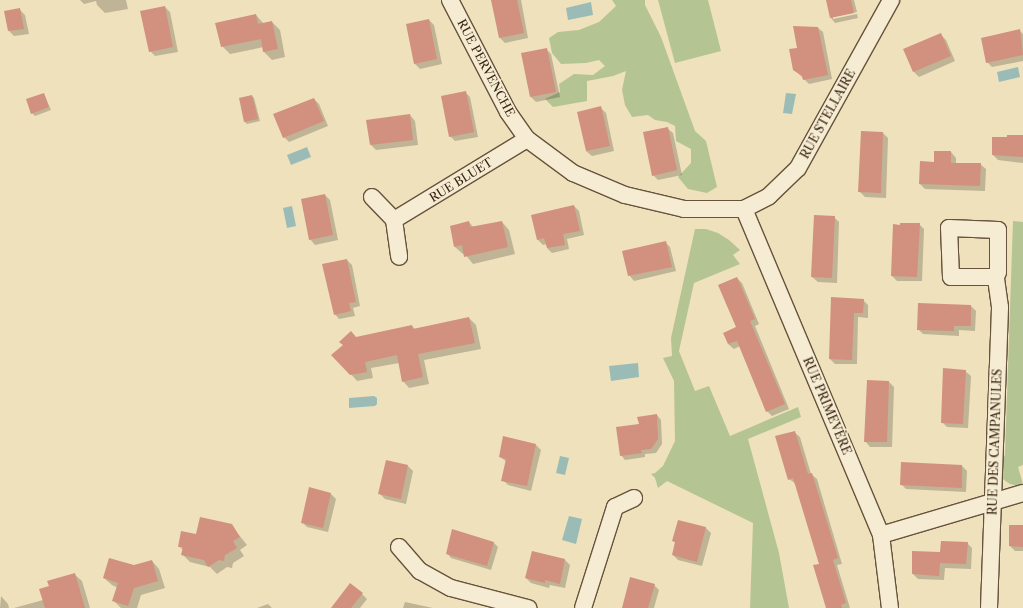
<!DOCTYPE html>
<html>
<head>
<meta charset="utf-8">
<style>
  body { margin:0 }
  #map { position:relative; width:1023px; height:608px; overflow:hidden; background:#efe1bb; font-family:"Libre Caslon Text",serif }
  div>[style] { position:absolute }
  .green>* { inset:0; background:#b5c493 }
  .water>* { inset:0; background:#9bbcb6 }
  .shadow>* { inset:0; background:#0003 }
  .building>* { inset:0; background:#d2907e }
  .roads { filter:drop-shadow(1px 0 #66533c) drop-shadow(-1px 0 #66533c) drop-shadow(0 1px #66533c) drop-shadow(0 -1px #66533c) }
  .minor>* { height:16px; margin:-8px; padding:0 8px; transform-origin:8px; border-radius:8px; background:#f5ecd3 }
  span { translate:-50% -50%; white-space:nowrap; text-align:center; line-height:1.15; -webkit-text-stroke:3.5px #f5ecd3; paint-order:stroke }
  .street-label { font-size:12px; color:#392411 }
</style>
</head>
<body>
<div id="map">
  <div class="green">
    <div style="clip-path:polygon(612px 0,645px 0,645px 5px,661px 37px,695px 131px,706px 141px,717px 187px,707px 193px,688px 189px,678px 177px,691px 163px,691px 149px,676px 141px,675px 126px,667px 122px,655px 120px,648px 115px,632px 117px,625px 105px,622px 90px,626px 71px,613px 76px,587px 81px,587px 101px,553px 107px,545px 99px,560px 92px,559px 84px,574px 74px,593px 75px,605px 66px,599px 60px,586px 63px,561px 64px,552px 53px,549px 38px,558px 32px,579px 30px,599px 22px,616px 6px)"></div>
    <div style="clip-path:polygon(658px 0,708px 0,721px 51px,675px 63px)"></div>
    <div style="clip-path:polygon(1013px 221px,1023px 222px,1023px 465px,1018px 467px,1023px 484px,1019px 486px,1010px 484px,1004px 480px,1001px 476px,1000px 465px,1005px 455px)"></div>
    <div style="clip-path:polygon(695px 229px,706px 229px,718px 233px,729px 240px,740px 250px,733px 255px,740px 264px,694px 283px,679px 351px,695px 391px,709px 386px,730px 436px,798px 407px,801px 417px,748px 439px,779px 553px,789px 608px,750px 608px,753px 523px,667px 481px,658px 488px,655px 478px,651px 474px,655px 473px,663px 466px,675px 441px,674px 381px,663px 358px,672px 356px,671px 338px)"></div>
  </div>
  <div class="water">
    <div style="clip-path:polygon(591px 2px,593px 15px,568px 20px,566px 8px)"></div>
    <div style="clip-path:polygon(1018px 67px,1020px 77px,999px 82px,997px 72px)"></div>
    <div style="clip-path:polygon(786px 93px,796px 94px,792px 114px,783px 113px)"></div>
    <div style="clip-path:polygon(307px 147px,311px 157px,291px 165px,287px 155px)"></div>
    <div style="clip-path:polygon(292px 206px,296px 226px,287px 228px,283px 208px)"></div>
    <div style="clip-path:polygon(638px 363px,639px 377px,611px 381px,609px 366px)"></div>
    <div style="clip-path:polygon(374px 396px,377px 398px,377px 404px,375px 406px,349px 408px,349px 398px)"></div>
    <div style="clip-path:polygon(560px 456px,569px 458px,565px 475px,556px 473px)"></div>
    <div style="clip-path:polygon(569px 516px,582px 519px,576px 544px,562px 540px)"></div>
  </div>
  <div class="shadow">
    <div style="clip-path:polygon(80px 0,126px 0,128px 9px,105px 13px,97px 5px,96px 1px,84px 4px)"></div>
    <div style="clip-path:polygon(492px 0,521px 0,528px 38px,505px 43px,500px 38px)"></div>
    <div style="clip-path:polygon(827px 0,854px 0,857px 12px,833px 17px,833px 19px,857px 14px,858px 18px,835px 23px,831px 18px)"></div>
    <div style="clip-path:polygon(165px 7px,170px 12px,178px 52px,155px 56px,150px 51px)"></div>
    <div style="clip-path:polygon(20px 10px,25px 15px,29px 34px,14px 36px,9px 31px)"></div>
    <div style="clip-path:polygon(256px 15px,264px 24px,272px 22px,280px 30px,285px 57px,272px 60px,264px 52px,264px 47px,230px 54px,222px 46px)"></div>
    <div style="clip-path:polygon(429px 20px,434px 25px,442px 64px,420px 69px,415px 64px)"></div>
    <div style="clip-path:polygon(818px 28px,823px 32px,832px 79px,809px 84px,794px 69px,798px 49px)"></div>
    <div style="clip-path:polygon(1020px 31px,1023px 34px,1023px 61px,992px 67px,987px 62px)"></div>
    <div style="clip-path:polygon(940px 34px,946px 40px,955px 61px,919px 77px,914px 72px,905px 50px)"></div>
    <div style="clip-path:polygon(546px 49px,551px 54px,560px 97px,536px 102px,531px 97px)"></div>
    <div style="clip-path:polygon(465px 92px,470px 97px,478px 137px,455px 141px,450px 136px)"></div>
    <div style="clip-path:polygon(44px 94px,51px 110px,35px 116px,32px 113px)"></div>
    <div style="clip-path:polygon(252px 96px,254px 98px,260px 121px,247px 124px,245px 122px)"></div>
    <div style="clip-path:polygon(314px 99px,319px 104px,328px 126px,289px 142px,284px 137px)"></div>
    <div style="clip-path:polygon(601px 108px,606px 113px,614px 151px,592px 156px,586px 151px)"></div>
    <div style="clip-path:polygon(410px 115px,415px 121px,418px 145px,376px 150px,371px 145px)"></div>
    <div style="clip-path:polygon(667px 128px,673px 133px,682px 175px,658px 180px,653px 175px)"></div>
    <div style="clip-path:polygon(862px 132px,883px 133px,888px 138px,886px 198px,865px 197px,860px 192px)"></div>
    <div style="clip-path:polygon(1023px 136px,1023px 163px,998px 160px,993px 155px)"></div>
    <div style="clip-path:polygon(951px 152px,956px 158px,956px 164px,980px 164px,986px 169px,985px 191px,925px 189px,920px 184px,935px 163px)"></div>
    <div style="clip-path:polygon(325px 195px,330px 200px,338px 240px,315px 245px,310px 239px)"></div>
    <div style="clip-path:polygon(574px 206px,579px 211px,584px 235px,567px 239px,569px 249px,552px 253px,547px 248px,547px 244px,543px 245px,538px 240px,532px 216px)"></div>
    <div style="clip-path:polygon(834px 217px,839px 222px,837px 283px,818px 282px,812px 277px)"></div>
    <div style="clip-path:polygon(469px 222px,474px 228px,502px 222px,509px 230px,515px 254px,473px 264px,465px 254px,463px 254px,455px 247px)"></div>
    <div style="clip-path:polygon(919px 224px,924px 229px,922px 281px,897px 281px,892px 276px)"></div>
    <div style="clip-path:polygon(665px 242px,670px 247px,676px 271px,634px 281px,629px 275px)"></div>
    <div style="clip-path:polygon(347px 260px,352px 265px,360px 306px,353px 308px,355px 316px,339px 319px,335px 314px)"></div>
    <div style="clip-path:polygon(737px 278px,742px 283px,759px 324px,755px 326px,789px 409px,772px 416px,767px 411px,740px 346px,734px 349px,728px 344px,738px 328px)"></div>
    <div style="clip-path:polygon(832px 298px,863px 300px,868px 305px,868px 318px,858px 317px,857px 364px,835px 364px,830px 359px)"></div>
    <div style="clip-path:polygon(971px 306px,976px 311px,975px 331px,959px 330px,959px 336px,923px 334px,918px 329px)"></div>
    <div style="clip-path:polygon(469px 318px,476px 325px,481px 349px,424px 360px,429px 384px,409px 388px,403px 381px,399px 363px,371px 368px,373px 378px,357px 381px,351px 374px,356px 338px,412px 326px,415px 329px)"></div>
    <div style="clip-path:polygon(965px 371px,971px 376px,968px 428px,947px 427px,942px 422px)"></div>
    <div style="clip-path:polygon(889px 382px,894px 387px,892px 447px,870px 447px,865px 441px)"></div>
    <div style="clip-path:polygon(657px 415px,661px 420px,662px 444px,656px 453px,645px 454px,645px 457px,625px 460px,621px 455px,640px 425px)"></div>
    <div style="clip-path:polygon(794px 432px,800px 437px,811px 474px,817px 479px,842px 564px,837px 565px,850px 608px,827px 608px,820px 565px,796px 484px,789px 479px)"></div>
    <div style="clip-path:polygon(504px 437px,536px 445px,541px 450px,531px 491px,508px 485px,503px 480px,507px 462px,500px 457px)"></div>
    <div style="clip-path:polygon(408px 466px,413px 471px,406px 504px,385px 499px,380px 494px)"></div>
    <div style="clip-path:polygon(962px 466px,967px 471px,966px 492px,906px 489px,901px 484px)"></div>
    <div style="clip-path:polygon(331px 494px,336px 499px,328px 532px,307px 527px,302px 522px)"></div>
    <div style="clip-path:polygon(679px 521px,706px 528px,711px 533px,702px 566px,678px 560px,673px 555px,676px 543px,673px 541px)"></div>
    <div style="clip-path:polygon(231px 525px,247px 545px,240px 550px,244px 556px,233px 563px,232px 568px,227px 567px,217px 574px,210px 567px,190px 562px,182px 554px,183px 550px,179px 546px,197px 535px)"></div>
    <div style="clip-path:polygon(1023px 526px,1023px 551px,1015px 551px,1010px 546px)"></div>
    <div style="clip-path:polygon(494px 543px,498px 547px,491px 570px,451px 558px,447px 553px)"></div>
    <div style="clip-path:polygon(967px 543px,972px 548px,971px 569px,945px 568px,944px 580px,918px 579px,913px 574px,941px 553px)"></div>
    <div style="clip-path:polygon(532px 552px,565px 560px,570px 565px,565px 588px,550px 585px,549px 588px,531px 583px,526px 578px)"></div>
    <div style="clip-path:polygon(152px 561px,159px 569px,165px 588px,141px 595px,137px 608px,121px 608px,114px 601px,118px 588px,112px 585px,104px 578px)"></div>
    <div style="clip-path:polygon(74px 574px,82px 581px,90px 608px,14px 608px,43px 600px,50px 587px)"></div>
    <div style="clip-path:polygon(654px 585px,659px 590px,654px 608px,623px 608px)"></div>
    <div style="clip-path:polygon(362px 594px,367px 599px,360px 608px,332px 608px)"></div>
    <div style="clip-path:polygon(1px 596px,8px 604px,9px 608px,0 608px)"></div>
    <div style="clip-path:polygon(405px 602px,433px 608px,403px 608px)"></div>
    <div style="clip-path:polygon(268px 604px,272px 608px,257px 608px)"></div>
  </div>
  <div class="building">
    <div style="clip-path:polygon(491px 0,517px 0,524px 33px,499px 38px)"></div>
    <div style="clip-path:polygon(826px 0,851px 0,854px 13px,830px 18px)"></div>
    <div style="clip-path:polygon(165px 6px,173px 47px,149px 52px,140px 11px)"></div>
    <div style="clip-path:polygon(20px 8px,24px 29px,8px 31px,4px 11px)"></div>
    <div style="clip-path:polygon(256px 14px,258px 24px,272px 21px,278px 49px,263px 52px,261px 39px,221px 47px,215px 23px)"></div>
    <div style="clip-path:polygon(429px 19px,437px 59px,414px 64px,406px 24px)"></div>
    <div style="clip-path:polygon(793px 26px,818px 27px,828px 75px,803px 80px,802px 76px,793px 70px,789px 49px,797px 48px)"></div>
    <div style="clip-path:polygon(1020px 29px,1023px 55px,986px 63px,981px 38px)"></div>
    <div style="clip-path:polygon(941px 33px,951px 56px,913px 72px,903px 49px)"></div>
    <div style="clip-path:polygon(547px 48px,556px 92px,530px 97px,521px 53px)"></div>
    <div style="clip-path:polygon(466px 91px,474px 132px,449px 137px,441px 96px)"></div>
    <div style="clip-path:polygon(44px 93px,49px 107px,31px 114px,26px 99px)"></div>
    <div style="clip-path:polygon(252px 95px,258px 119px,244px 122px,239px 98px)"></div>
    <div style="clip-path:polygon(314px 98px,324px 121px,283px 138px,273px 114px)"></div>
    <div style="clip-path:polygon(601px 106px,610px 146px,586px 151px,577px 112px)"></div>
    <div style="clip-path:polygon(410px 114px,413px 140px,370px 145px,366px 120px)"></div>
    <div style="clip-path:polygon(668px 127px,677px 170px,652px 176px,643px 132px)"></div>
    <div style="clip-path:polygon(861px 131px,883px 132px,881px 193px,858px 192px)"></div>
    <div style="clip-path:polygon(1007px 135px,1023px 135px,1023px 157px,992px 155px,992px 137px,1007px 137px)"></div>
    <div style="clip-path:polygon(934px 151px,951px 151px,951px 163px,981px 163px,980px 186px,919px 184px,920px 161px,934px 162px)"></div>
    <div style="clip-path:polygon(325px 194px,333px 235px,309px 240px,301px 199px)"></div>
    <div style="clip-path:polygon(574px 205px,580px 231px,563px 234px,565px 245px,547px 248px,544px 238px,537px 240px,531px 215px)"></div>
    <div style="clip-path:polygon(814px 215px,835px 216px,832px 278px,811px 277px)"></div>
    <div style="clip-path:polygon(469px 221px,470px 227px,502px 221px,508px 247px,464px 257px,462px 245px,454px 247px,450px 226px)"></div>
    <div style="clip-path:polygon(900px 223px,920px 223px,917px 277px,891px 276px,893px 224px,900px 225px)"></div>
    <div style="clip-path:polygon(666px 241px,672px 267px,628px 276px,622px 251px)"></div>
    <div style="clip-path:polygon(347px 259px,356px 302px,349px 303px,351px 311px,334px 315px,322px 264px)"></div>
    <div style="clip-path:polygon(737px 277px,755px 319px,750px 321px,785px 404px,766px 412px,737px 341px,728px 344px,723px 333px,736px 327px,718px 285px)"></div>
    <div style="clip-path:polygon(831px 297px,864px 299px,863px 313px,854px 313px,852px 360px,829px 359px)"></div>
    <div style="clip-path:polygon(918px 303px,971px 305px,971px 326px,954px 326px,954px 331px,917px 330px)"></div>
    <div style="clip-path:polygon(469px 317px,475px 343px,418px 354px,423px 377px,402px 382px,397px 355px,365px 362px,367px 372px,350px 375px,331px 355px,343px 345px,339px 342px,351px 331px,356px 337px,412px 325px,413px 329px)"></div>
    <div style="clip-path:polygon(943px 368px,966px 370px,963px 424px,941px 423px)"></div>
    <div style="clip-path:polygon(867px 380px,889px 381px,887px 442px,864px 442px)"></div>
    <div style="clip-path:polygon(657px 414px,658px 439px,651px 449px,641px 450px,642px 453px,620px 456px,616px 427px,639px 424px,637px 417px)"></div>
    <div style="clip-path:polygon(795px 431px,808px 474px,812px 473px,838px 558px,833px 560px,846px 603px,841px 605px,842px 608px,826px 608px,813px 565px,819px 564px,793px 478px,788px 480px,775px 436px)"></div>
    <div style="clip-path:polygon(503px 436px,536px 444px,527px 486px,501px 481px,506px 459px,499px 457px)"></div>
    <div style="clip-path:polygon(386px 460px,408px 465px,401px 499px,378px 494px)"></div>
    <div style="clip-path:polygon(901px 462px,962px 465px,962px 488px,900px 485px)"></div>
    <div style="clip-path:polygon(309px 487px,331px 493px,323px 528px,301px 523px)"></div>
    <div style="clip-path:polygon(200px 517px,232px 524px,240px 537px,233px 541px,237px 548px,225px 555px,224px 561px,219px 560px,208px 567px,204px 560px,181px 555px,183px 547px,178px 547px,181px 531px,196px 534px)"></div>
    <div style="clip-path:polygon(678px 520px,706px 527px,697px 562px,672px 555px,675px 542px,672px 541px)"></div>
    <div style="clip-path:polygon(1009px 525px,1023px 525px,1023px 547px,1009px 546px)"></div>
    <div style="clip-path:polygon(452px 529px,494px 542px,487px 566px,446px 554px)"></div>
    <div style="clip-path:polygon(941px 541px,968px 542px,966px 564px,940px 563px,939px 576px,912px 574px,912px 551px,940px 552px)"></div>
    <div style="clip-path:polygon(532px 551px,565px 559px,560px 584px,545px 580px,545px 583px,525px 578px)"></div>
    <div style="clip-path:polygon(109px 558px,134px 565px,152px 560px,158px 581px,134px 588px,128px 606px,112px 601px,118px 583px,103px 578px)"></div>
    <div style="clip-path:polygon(75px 573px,85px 608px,45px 608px,39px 589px,49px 586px,47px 581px)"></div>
    <div style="clip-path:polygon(630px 577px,655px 584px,648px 608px,622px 608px)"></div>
    <div style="clip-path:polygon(350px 583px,363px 593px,351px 608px,331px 608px)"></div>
  </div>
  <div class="roads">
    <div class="minor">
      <div style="left:450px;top:0;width:126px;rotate:62.6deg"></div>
      <div style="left:508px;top:112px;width:33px;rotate:55deg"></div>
      <div style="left:527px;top:139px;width:57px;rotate:36.5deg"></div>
      <div style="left:573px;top:173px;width:56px;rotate:22.9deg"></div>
      <div style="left:625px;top:195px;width:61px;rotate:13.3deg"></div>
      <div style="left:684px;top:209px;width:60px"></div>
      <div style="left:744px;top:209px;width:28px;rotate:-27deg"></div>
      <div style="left:769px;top:196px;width:40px;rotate:-44deg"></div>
      <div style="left:798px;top:168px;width:192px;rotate:-61deg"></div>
      <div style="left:372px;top:197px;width:32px;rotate:46deg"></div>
      <div style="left:394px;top:220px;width:37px;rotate:82deg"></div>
      <div style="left:744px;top:209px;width:354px;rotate:67.2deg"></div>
      <div style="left:881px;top:535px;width:74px;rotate:83deg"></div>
      <div style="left:394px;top:220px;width:156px;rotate:-31.3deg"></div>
      <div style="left:949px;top:228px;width:49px;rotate:2.3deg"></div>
      <div style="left:998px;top:230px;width:42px;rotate:90deg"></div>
      <div style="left:998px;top:272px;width:5px;rotate:112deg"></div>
      <div style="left:996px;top:277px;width:45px;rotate:180deg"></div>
      <div style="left:951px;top:277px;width:49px;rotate:-92.3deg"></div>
      <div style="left:881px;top:535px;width:148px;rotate:-16.5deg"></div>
      <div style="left:399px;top:547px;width:32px;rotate:49deg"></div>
      <div style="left:420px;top:571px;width:35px;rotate:29deg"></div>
      <div style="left:451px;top:588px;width:80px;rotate:14.6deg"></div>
      <div style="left:583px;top:608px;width:106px;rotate:-72.4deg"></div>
      <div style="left:615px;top:507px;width:21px;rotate:-25deg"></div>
      <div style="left:989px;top:608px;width:301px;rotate:-87.9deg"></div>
      <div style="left:1000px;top:307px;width:30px;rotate:-98deg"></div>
    </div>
  </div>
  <div class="street-label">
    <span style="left:486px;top:68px;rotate:62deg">RUE PERVENCHE</span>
    <span style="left:828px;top:114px;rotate:-61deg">RUE STELLAIRE</span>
    <span style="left:461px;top:180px;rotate:-32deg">RUE BLUET</span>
    <span style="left:827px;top:406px;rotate:67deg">RUE PRIMEVÈRE</span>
    <span style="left:995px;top:442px;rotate:-88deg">RUE DES CAMPANULES</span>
  </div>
</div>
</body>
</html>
